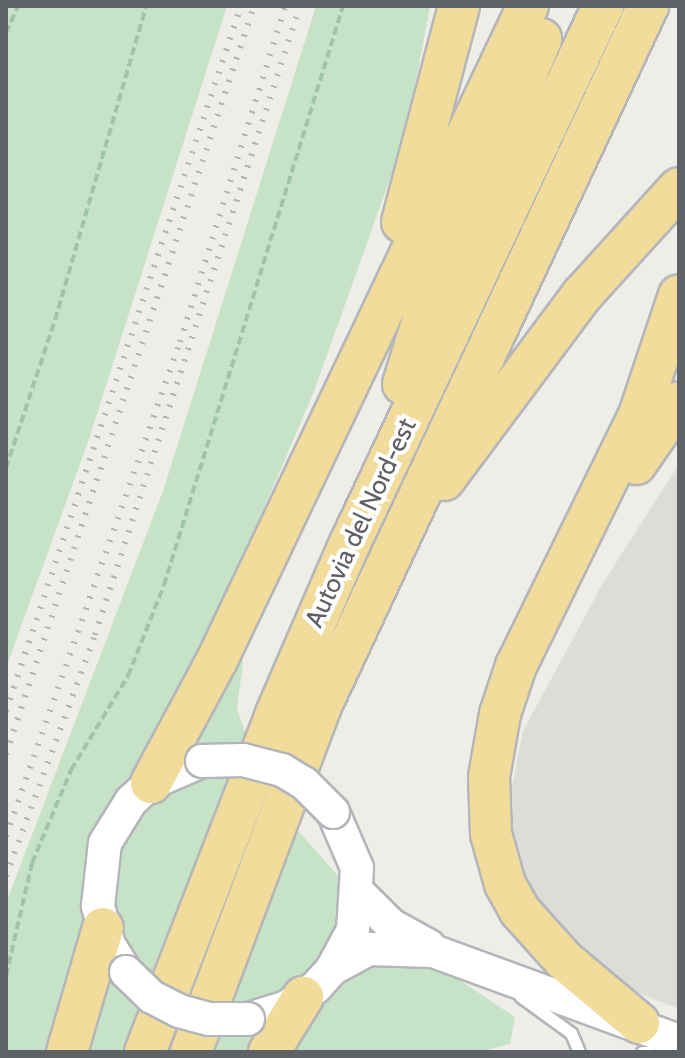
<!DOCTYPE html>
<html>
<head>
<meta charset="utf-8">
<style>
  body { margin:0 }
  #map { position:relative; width:685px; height:1058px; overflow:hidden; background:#efede7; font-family:Cabin,sans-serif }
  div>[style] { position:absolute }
  .industrial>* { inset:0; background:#dedcd9 }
  .green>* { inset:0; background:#c7e3c7 }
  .path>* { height:4px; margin-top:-2px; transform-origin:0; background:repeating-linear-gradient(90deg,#a0c3ab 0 8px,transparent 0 12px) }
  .roads { filter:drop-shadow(2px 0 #b4b6ba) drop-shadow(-2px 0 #b4b6ba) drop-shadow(0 2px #b4b6ba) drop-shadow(0 -2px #b4b6ba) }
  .lane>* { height:11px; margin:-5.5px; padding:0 5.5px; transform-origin:5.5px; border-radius:5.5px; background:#fff }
  .secondary>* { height:32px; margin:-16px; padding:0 16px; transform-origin:16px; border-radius:16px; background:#fff }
  .highway>* { height:40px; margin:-20px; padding:0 20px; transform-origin:20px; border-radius:20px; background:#f1dc9c }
  .rail>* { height:6px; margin-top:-3px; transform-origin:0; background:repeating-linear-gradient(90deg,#b4b5b5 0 2px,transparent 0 12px) }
  .bridges { filter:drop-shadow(2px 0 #b3b5ba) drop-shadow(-2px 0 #b3b5ba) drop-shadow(0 2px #b3b5ba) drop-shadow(0 -2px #b3b5ba) }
  .secondary-bridge>* { height:32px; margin:-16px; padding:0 16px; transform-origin:16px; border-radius:16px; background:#fff }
  span { translate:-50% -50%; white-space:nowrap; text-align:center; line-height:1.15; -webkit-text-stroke:8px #fff; paint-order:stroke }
  .street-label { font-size:26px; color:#5e6165 }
  .frame { position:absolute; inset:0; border:8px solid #5e6165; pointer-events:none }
</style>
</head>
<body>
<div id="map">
  <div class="industrial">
    <div style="clip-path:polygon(679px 464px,679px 1009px,626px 988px,574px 949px,533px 902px,507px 811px,523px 731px,603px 583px)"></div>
  </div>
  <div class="green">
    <div style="clip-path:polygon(6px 6px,227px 6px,88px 442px,6px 668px)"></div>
    <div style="clip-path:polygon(316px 6px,430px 6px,406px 134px,313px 394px,224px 601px,243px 663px,237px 709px,268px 797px,389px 933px,515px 1017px,510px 1044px,479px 1052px,6px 1052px,6px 903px,163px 491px)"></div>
  </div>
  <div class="path">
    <div style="left:6px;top:33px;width:30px;rotate:-66deg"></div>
    <div style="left:6px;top:468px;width:156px;rotate:-71.7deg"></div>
    <div style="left:55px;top:320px;width:327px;rotate:-73.8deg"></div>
    <div style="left:6px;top:976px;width:116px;rotate:-77deg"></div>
    <div style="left:32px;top:863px;width:101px;rotate:-67.2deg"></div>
    <div style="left:71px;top:770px;width:110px;rotate:-58.8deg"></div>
    <div style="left:128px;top:676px;width:98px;rotate:-68.4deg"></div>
    <div style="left:164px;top:585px;width:606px;rotate:-72.82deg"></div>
  </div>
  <div class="roads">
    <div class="lane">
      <div style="left:520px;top:996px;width:63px;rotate:36deg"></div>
      <div style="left:571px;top:1033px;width:21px;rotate:67deg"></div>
      <div style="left:642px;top:1052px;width:8px"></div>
    </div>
    <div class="secondary">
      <div style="left:359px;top:893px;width:45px;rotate:45deg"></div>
      <div style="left:391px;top:925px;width:43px;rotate:28.9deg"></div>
      <div style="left:332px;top:969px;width:42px;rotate:-28.4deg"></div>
      <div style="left:369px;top:949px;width:64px;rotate:1.8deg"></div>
      <div style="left:433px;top:951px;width:262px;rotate:20.1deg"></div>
      <div style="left:126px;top:972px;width:32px;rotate:-122deg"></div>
      <div style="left:109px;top:945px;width:41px;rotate:-105.8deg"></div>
      <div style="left:98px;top:906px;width:63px;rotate:-83.7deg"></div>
      <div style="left:105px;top:843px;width:49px;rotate:-58.2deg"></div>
      <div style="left:131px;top:801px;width:27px;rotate:-42deg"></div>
      <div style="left:151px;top:783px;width:56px;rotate:-23.3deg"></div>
      <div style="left:248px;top:1019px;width:39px;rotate:-17deg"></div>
      <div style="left:285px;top:1008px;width:37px;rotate:-34deg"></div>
      <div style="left:316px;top:987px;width:24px;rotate:-48deg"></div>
      <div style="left:332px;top:969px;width:44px;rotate:-61.7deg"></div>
      <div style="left:353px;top:930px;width:62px;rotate:-86.3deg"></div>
      <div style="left:357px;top:868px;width:61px;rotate:-113.2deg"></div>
    </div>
    <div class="highway">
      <div style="left:402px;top:222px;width:223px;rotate:-75.2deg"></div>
      <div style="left:403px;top:384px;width:68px;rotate:-72.9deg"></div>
      <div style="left:423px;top:319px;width:304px;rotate:-67.1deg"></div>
      <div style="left:636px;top:464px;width:75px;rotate:-55.3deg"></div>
      <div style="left:444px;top:480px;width:231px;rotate:-53.3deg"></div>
      <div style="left:582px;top:295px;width:144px;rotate:-47.8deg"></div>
      <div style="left:151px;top:783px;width:140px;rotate:-61.8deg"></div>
      <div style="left:217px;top:660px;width:724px;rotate:-64.57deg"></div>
      <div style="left:639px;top:1023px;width:98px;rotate:-140deg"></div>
      <div style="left:564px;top:960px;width:66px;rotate:-131.9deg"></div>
      <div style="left:520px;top:911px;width:31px;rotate:-119deg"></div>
      <div style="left:505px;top:884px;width:52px;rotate:-105.6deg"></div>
      <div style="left:491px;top:834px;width:57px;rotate:-92deg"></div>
      <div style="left:489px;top:777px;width:64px;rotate:-80.1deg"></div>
      <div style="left:500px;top:714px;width:51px;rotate:-71.6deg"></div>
      <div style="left:516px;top:666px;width:280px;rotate:-63.9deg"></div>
      <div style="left:639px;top:415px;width:126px;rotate:-71.6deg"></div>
      <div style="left:67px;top:1052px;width:129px;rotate:-73.8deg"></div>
      <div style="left:145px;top:1052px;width:360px;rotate:-68.8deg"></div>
      <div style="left:275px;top:716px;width:189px;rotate:-66.6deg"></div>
      <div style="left:350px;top:543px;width:594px;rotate:-64.77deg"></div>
      <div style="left:191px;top:1052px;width:370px;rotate:-69.4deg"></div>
      <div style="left:321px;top:706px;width:773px;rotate:-64.96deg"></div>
      <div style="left:269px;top:1052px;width:65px;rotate:-58.3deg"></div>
    </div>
  </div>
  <div class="rail">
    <div style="left:6px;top:711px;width:743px;rotate:-71.57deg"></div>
    <div style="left:6px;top:754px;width:788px;rotate:-71.66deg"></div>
    <div style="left:6px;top:836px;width:524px;rotate:-70.6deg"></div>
    <div style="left:180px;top:342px;width:352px;rotate:-72.6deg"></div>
    <div style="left:6px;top:876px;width:257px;rotate:-69.7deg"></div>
    <div style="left:95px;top:635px;width:662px;rotate:-71.95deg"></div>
  </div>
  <div class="bridges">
    <div class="secondary-bridge">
      <div style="left:202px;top:761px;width:41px;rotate:-1.4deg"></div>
      <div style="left:243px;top:760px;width:40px;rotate:14.4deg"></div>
      <div style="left:282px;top:770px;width:26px;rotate:31deg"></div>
      <div style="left:304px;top:783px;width:41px;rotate:45deg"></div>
      <div style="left:126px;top:972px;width:36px;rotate:44deg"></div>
      <div style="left:152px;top:997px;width:30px;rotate:27deg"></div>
      <div style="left:179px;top:1011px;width:31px;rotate:15deg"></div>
      <div style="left:209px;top:1019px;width:39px"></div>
    </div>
  </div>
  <div class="street-label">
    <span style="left:361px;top:523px;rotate:-65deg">Autovia del Nord-est</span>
  </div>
  <div class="frame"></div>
</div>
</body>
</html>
